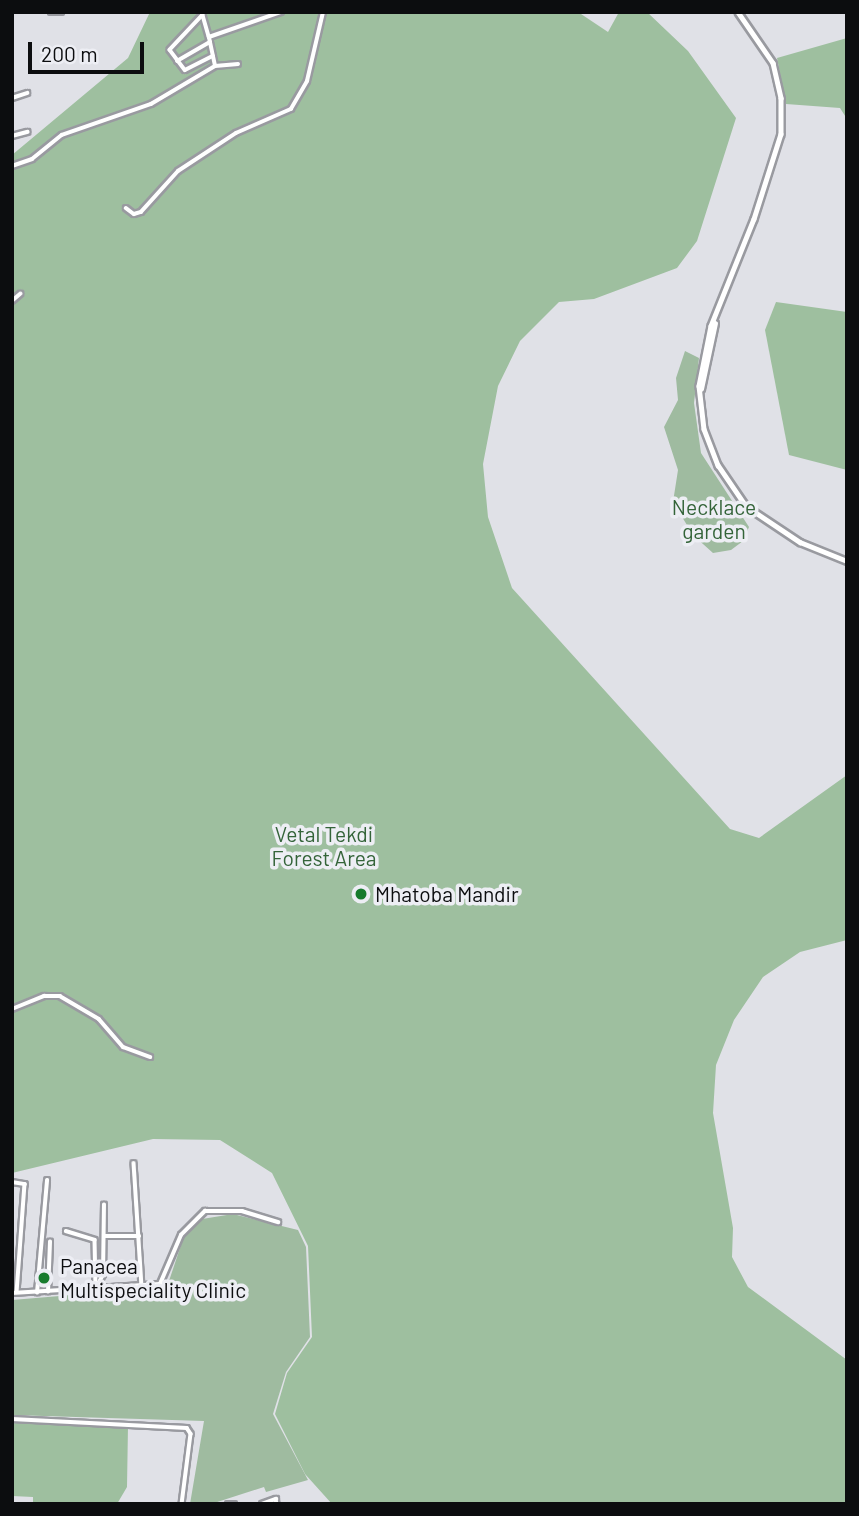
<!DOCTYPE html>
<html>
<head>
<meta charset="utf-8">
<style>
  body { margin:0 }
  #map { position:relative; width:859px; height:1516px; overflow:hidden; background:#e0e1e7; font-family:Barlow,sans-serif }
  div>[style] { position:absolute }
  .green>* { inset:0; background:#9fbba0 }
  .forest>* { inset:0; background:#9ebf9f }
  .roads { filter:drop-shadow(2px 0 #999aa0) drop-shadow(-2px 0 #999aa0) drop-shadow(0 2px #999aa0) drop-shadow(0 -2px #999aa0) }
  .street>* { height:3.5px; margin:-1.75px; padding:0 1.75px; transform-origin:1.75px; border-radius:1.75px; background:#fff }
  .secondary>* { height:4.5px; margin:-2.25px; padding:0 2.25px; transform-origin:2.25px; border-radius:2.25px; background:#fff }
  .dots>* { width:19px; height:19px; translate:-50% -50%; box-sizing:border-box; border:4px solid #edeef4; border-radius:50% }
  span { translate:-50% -50%; white-space:nowrap; text-align:center; line-height:1.15; -webkit-text-stroke:7px #edeef4; paint-order:stroke }
  .park-label { font-size:21px; color:#346439 }
  .poi-label { font-size:21px; color:#0c0d0f }
  .left { translate:0 -50%; text-align:left }
  .frame { position:absolute; inset:0; border:14px solid #0c0d0f; pointer-events:none }
  .scale { position:absolute; left:28px; top:42px; width:116px; height:32px; box-sizing:border-box; border:4px solid #0c0d0f; border-top:0; padding-left:9px; font-size:21px; line-height:24px; white-space:nowrap; color:#0c0d0f; -webkit-text-stroke:5px #edeef4; paint-order:stroke }
</style>
</head>
<body>
<div id="map">
  <div class="green">
    <div style="clip-path:polygon(685px 351px,699px 358px,694px 403px,701px 453px,749px 527px,743px 541px,731px 550px,713px 553px,693px 535px,673px 502px,678px 470px,664px 427px,678px 400px,676px 378px)"></div>
    <div style="clip-path:polygon(233px 1214px,298px 1230px,306px 1247px,310px 1337px,286px 1372px,273px 1414px,308px 1480px,266px 1492px,264px 1487px,211px 1504px,190px 1504px,204px 1421px,12px 1415px,12px 1300px,167px 1287px,183px 1239px,196px 1220px)"></div>
  </div>
  <div class="forest">
    <div style="clip-path:polygon(150px 12px,578px 12px,608px 32px,619px 12px,647px 12px,688px 51px,736px 118px,697px 241px,677px 268px,594px 299px,559px 302px,520px 341px,498px 386px,483px 464px,488px 517px,512px 588px,730px 829px,759px 838px,847px 775px,847px 940px,800px 952px,763px 977px,734px 1020px,716px 1065px,713px 1113px,733px 1228px,732px 1257px,748px 1287px,847px 1360px,847px 1504px,332px 1504px,305px 1474px,275px 1414px,287px 1373px,312px 1337px,308px 1246px,272px 1173px,220px 1140px,153px 1139px,12px 1173px,12px 155px,128px 58px)"></div>
    <div style="clip-path:polygon(847px 38px,847px 119px,840px 108px,786px 104px,777px 58px)"></div>
    <div style="clip-path:polygon(776px 302px,847px 312px,847px 470px,789px 455px,765px 330px)"></div>
    <div style="clip-path:polygon(12px 1423px,128px 1426px,127px 1487px,117px 1504px,33px 1504px,33px 1497px,12px 1496px)"></div>
  </div>
  <div class="roads">
    <div class="street">
      <div style="left:51px;top:12px;width:10px"></div>
      <div style="left:202px;top:12px;width:26px;rotate:74deg"></div>
      <div style="left:203px;top:15px;width:48px;rotate:133.3deg"></div>
      <div style="left:170px;top:50px;width:25px;rotate:53deg"></div>
      <div style="left:185px;top:70px;width:31px;rotate:-27deg"></div>
      <div style="left:177px;top:61px;width:38px;rotate:-30deg"></div>
      <div style="left:215px;top:66px;width:30px;rotate:-102deg"></div>
      <div style="left:209px;top:37px;width:76px;rotate:-19.1deg"></div>
      <div style="left:12px;top:98px;width:16px;rotate:-18deg"></div>
      <div style="left:12px;top:136px;width:16px;rotate:-15deg"></div>
      <div style="left:12px;top:166px;width:21px;rotate:-19deg"></div>
      <div style="left:32px;top:159px;width:38px;rotate:-39deg"></div>
      <div style="left:62px;top:135px;width:94px;rotate:-19.2deg"></div>
      <div style="left:151px;top:104px;width:74px;rotate:-30.7deg"></div>
      <div style="left:215px;top:66px;width:23px;rotate:-5deg"></div>
      <div style="left:126px;top:208px;width:10px;rotate:37deg"></div>
      <div style="left:134px;top:214px;width:7px;rotate:-16deg"></div>
      <div style="left:141px;top:212px;width:55px;rotate:-47.9deg"></div>
      <div style="left:178px;top:171px;width:69px;rotate:-33.2deg"></div>
      <div style="left:236px;top:133px;width:60px;rotate:-23.6deg"></div>
      <div style="left:291px;top:109px;width:32px;rotate:-60deg"></div>
      <div style="left:307px;top:81px;width:71px;rotate:-76.9deg"></div>
      <div style="left:12px;top:301px;width:11px;rotate:-41deg"></div>
      <div style="left:12px;top:1009px;width:35px;rotate:-22deg"></div>
      <div style="left:44px;top:996px;width:16px"></div>
      <div style="left:60px;top:996px;width:45px;rotate:30.5deg"></div>
      <div style="left:99px;top:1019px;width:37px;rotate:49deg"></div>
      <div style="left:123px;top:1047px;width:29px;rotate:20deg"></div>
      <div style="left:134px;top:1163px;width:124px;rotate:86.3deg"></div>
      <div style="left:12px;top:1182px;width:13px;rotate:9deg"></div>
      <div style="left:25px;top:1184px;width:108px;rotate:94.2deg"></div>
      <div style="left:66px;top:1231px;width:30px;rotate:17deg"></div>
      <div style="left:95px;top:1240px;width:46px;rotate:88.8deg"></div>
      <div style="left:104px;top:1236px;width:35px"></div>
      <div style="left:96px;top:1288px;width:15px;rotate:-62deg"></div>
      <div style="left:103px;top:1275px;width:70px;rotate:-89.2deg"></div>
      <div style="left:48px;top:1292px;width:50px;rotate:-87.7deg"></div>
      <div style="left:12px;top:1293px;width:148px;rotate:-3.5deg"></div>
      <div style="left:160px;top:1284px;width:53px;rotate:-66.8deg"></div>
      <div style="left:181px;top:1235px;width:34px;rotate:-45deg"></div>
      <div style="left:205px;top:1211px;width:37px"></div>
      <div style="left:242px;top:1211px;width:38px;rotate:17deg"></div>
      <div style="left:37px;top:1293px;width:113px;rotate:-84.9deg"></div>
      <div style="left:12px;top:1419px;width:175px;rotate:2.9deg"></div>
      <div style="left:187px;top:1428px;width:7px;rotate:56deg"></div>
      <div style="left:191px;top:1434px;width:71px;rotate:97.3deg"></div>
      <div style="left:228px;top:1504px;width:6px"></div>
      <div style="left:262px;top:1504px;width:15px;rotate:-20deg"></div>
      <div style="left:276px;top:1499px;width:5px;rotate:79deg"></div>
    </div>
    <div class="secondary">
      <div style="left:738px;top:12px;width:62px;rotate:55.5deg"></div>
      <div style="left:773px;top:63px;width:36px;rotate:77deg"></div>
      <div style="left:781px;top:98px;width:36px;rotate:90deg"></div>
      <div style="left:781px;top:134px;width:89px;rotate:107.6deg"></div>
      <div style="left:754px;top:219px;width:115px;rotate:111.9deg"></div>
      <div style="left:711px;top:326px;width:61px;rotate:101.3deg"></div>
      <div style="left:699px;top:386px;width:43px;rotate:83.4deg"></div>
      <div style="left:704px;top:429px;width:39px;rotate:69deg"></div>
      <div style="left:718px;top:465px;width:50px;rotate:55.7deg"></div>
      <div style="left:746px;top:506px;width:65px;rotate:33.7deg"></div>
      <div style="left:800px;top:542px;width:51px;rotate:22deg"></div>
      <div style="left:701px;top:389px;width:67px;rotate:-78deg"></div>
    </div>
  </div>
  <div class="dots">
    <div style="left:361px;top:894px;background:#177b2d"></div>
    <div style="left:44px;top:1278px;background:#177b2d"></div>
  </div>
  <div class="park-label">
    <span style="left:714px;top:519px">Necklace<br>garden</span>
    <span style="left:324px;top:846px">Vetal Tekdi<br>Forest Area</span>
  </div>
  <div class="poi-label">
    <span class="left" style="left:375px;top:894px">Mhatoba Mandir</span>
    <span class="left" style="left:60px;top:1278px">Panacea<br>Multispeciality Clinic</span>
  </div>
  <div class="frame"></div>
  <div class="scale">200 m</div>
</div>
</body>
</html>
